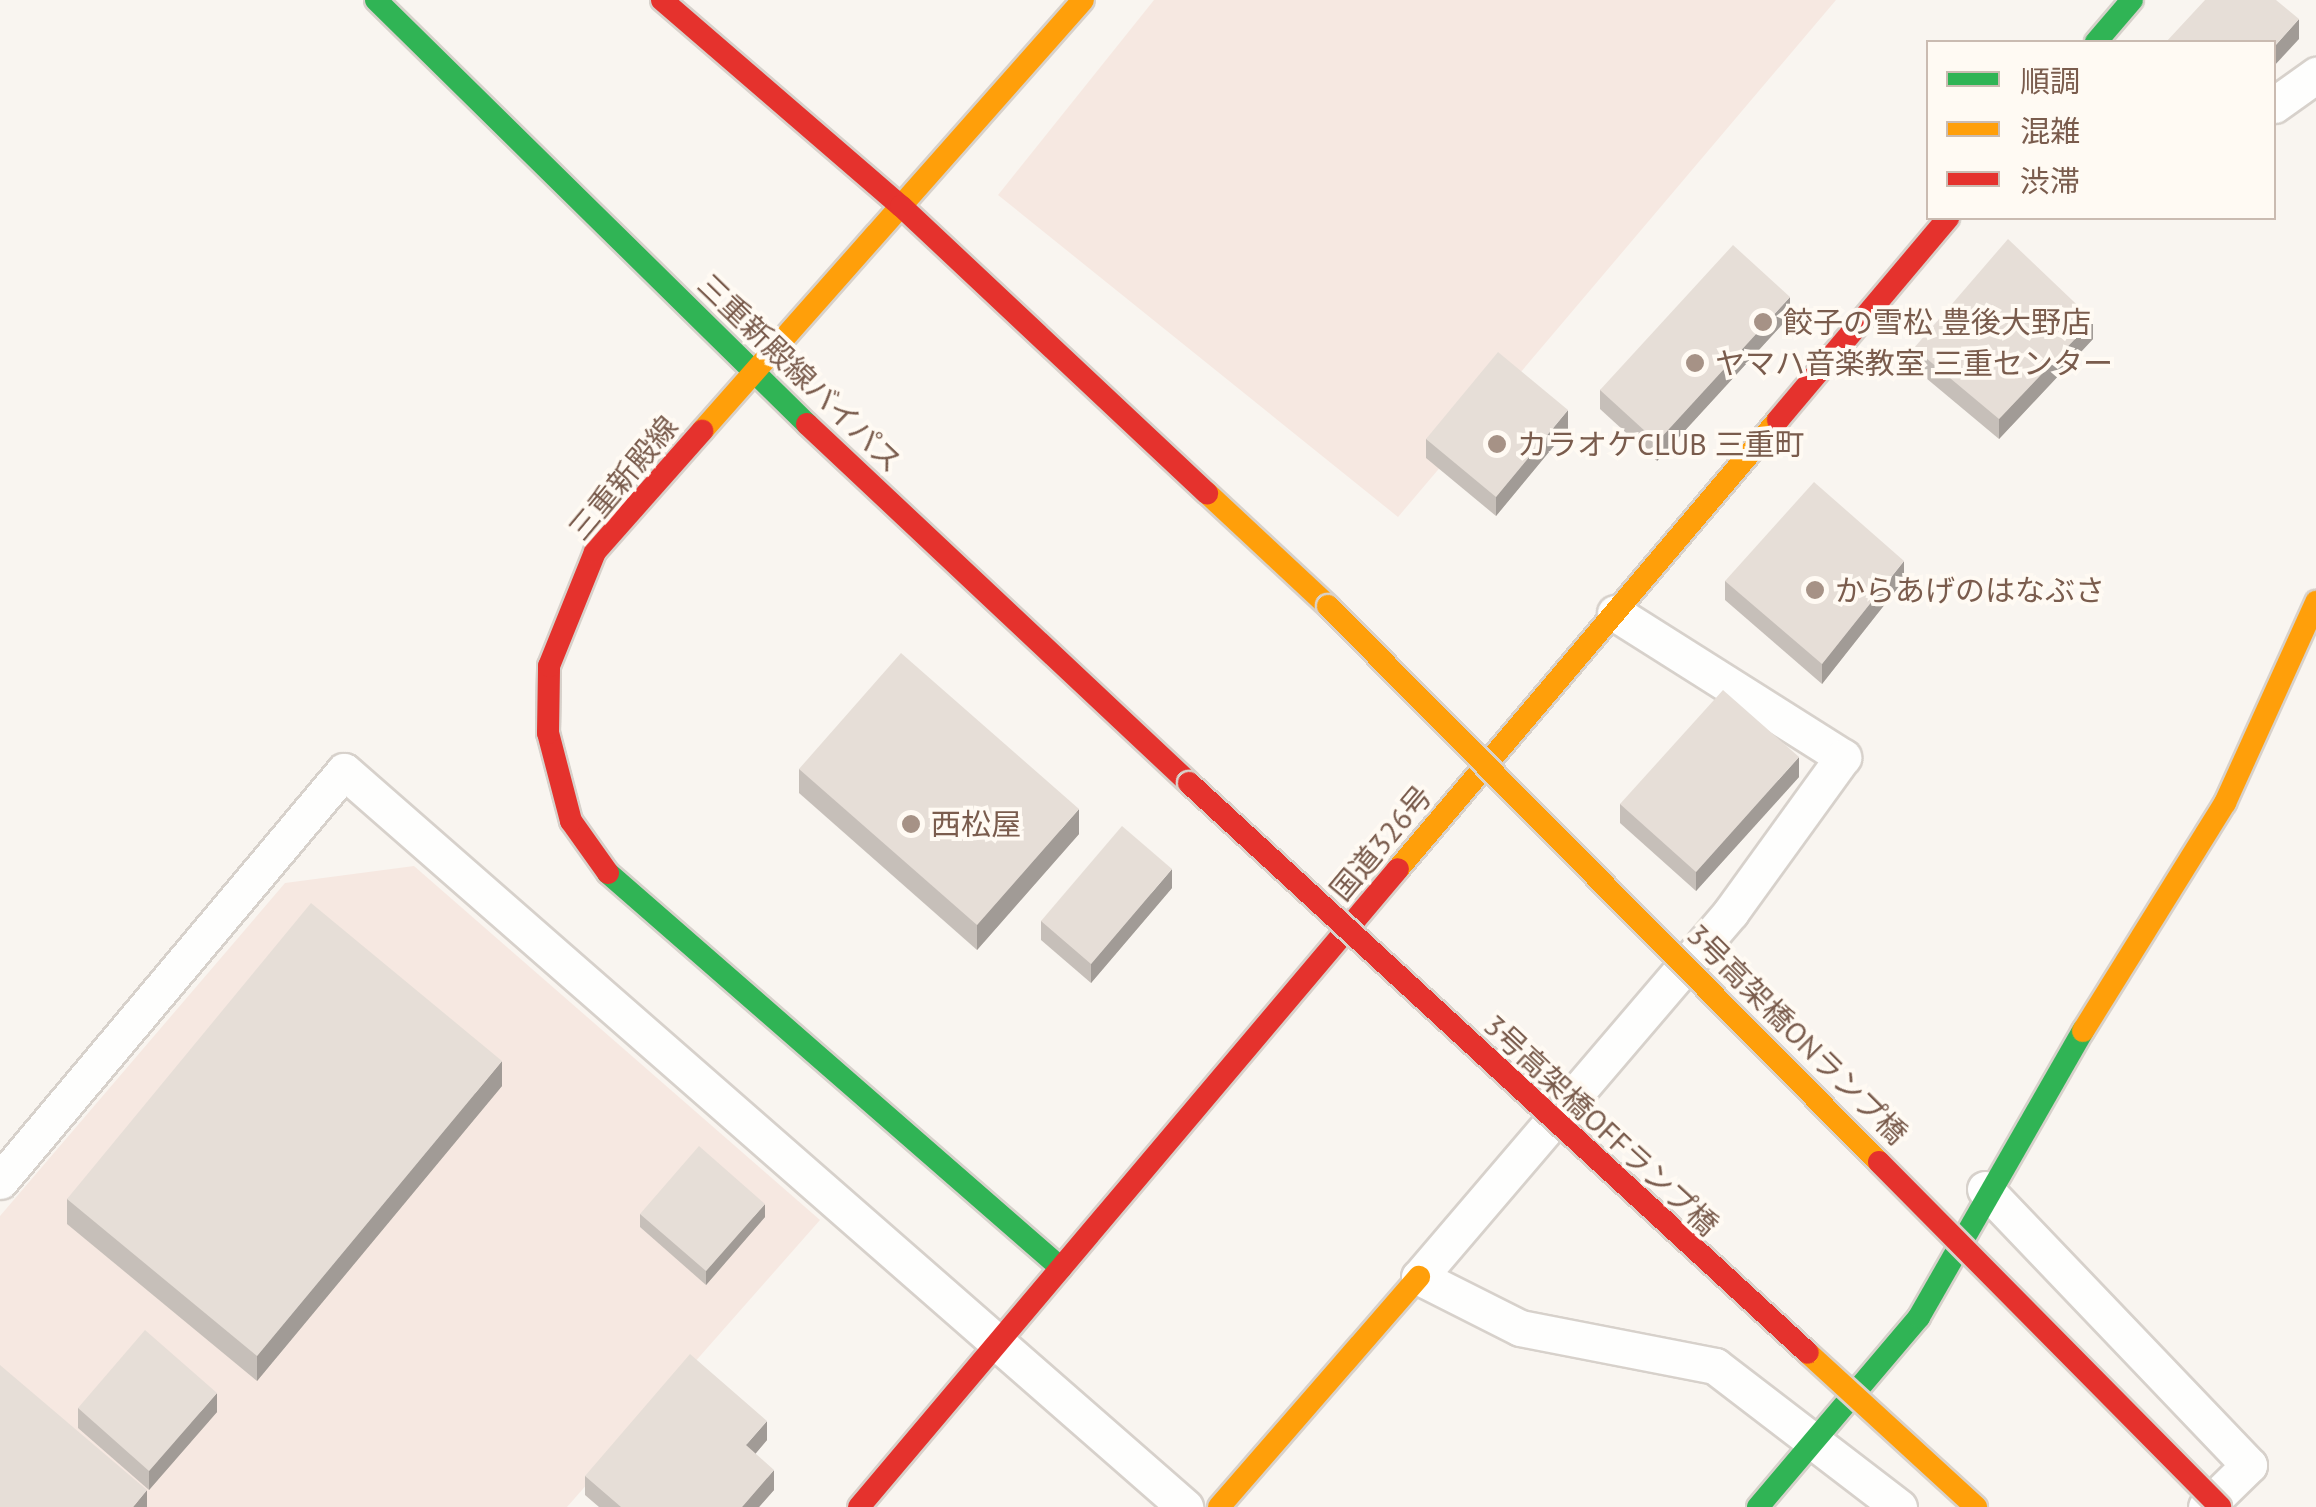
<!DOCTYPE html>
<html>
<head>
<meta charset="utf-8">
<style>
  body { margin:0 }
  #map { position:relative; width:2316px; height:1507px; overflow:hidden; background:#f9f5f0; font-family:"PT Sans","Noto Sans JP",sans-serif }
  div>[style] { position:absolute }
  .commercial>* { inset:0; background:#f6e8e1 }
  .roads { filter:drop-shadow(2px 0 #d7d1cb) drop-shadow(-2px 0 #d7d1cb) drop-shadow(0 2px #d7d1cb) drop-shadow(0 -2px #d7d1cb) }
  .street>* { height:35px; margin:-17.5px; padding:0 17.5px; transform-origin:17.5px; border-radius:17.5px; background:#fefefd }
  .fast>* { height:22px; margin:-11px; padding:0 11px; transform-origin:11px; border-radius:11px; background:#30b455 }
  .slow>* { height:22px; margin:-11px; padding:0 11px; transform-origin:11px; border-radius:11px; background:#ff9f0a }
  .jam>* { height:22px; margin:-11px; padding:0 11px; transform-origin:11px; border-radius:11px; background:#e5322d }
  .bridges { filter:drop-shadow(2px 0 #d9d2cb) drop-shadow(-2px 0 #d9d2cb) drop-shadow(0 2px #d9d2cb) drop-shadow(0 -2px #d9d2cb) }
  .slow-bridge>* { height:22px; margin:-11px; padding:0 11px; transform-origin:11px; border-radius:11px; background:#ff9f0a }
  .jam-bridge>* { height:22px; margin:-11px; padding:0 11px; transform-origin:11px; border-radius:11px; background:#e5322d }
  .wall>* { inset:0; background:#c6bfb9 }
  .shaded-wall>* { inset:0; background:#a19b96 }
  .building>* { inset:0; background:#e6ded7 }
  .dots>* { width:28px; height:28px; translate:-50% -50%; box-sizing:border-box; border:5px solid #fffaf3; border-radius:50% }
  span { translate:-50% -50%; white-space:nowrap; text-align:center; line-height:1.15; -webkit-text-stroke:8px #fffaf3; paint-order:stroke }
  .poi-label { font-size:30px; color:#7a5c4d }
  .left { translate:0 -50%; text-align:left }
  .street-label { font-size:30px; color:#7a5c4d }
  .legend { position:absolute; left:1926px; top:40px; width:350px; height:180px; box-sizing:border-box; background:#fffaf3; border:2px solid #cabbb1; margin:0; padding:12px 18px; list-style:none; font-size:30px; color:#7a5c4d }
  .legend li { display:flex; align-items:center; gap:20px; height:50px }
  .legend b { width:50px; border:2px solid #cabbb1 }
</style>
</head>
<body>
<div id="map">
  <div class="commercial">
    <div style="clip-path:polygon(1154px 0,1836px 0,1398px 517px,998px 195px)"></div>
    <div style="clip-path:polygon(414px 866px,820px 1220px,567px 1507px,0 1507px,0 1216px,285px 883px)"></div>
  </div>
  <div class="roads">
    <div class="street">
      <div style="left:2274px;top:105px;width:52px;rotate:-35.5deg"></div>
      <div style="left:1615px;top:613px;width:270px;rotate:32.3deg"></div>
      <div style="left:1843px;top:757px;width:191px;rotate:125.9deg"></div>
      <div style="left:1731px;top:912px;width:480px;rotate:130.5deg"></div>
      <div style="left:1419px;top:1277px;width:113px;rotate:26.8deg"></div>
      <div style="left:1520px;top:1328px;width:199px;rotate:11deg"></div>
      <div style="left:1715px;top:1366px;width:232px;rotate:37.5deg"></div>
      <div style="left:0;top:1181px;width:535px;rotate:-50deg"></div>
      <div style="left:344px;top:771px;width:1118px;rotate:41.19deg"></div>
      <div style="left:1985px;top:1189px;width:382px;rotate:46.3deg"></div>
      <div style="left:2249px;top:1465px;width:60px;rotate:135.7deg"></div>
    </div>
    <div class="fast">
      <div style="left:376px;top:0;width:605px;rotate:44.53deg"></div>
      <div style="left:2096px;top:42px;width:55px;rotate:-49.4deg"></div>
      <div style="left:608px;top:873px;width:601px;rotate:41.09deg"></div>
      <div style="left:1758px;top:1507px;width:249px;rotate:-49.7deg"></div>
      <div style="left:1919px;top:1317px;width:330px;rotate:-60.2deg"></div>
    </div>
    <div class="slow">
      <div style="left:702px;top:431px;width:575px;rotate:-48.52deg"></div>
      <div style="left:1207px;top:493px;width:166px;rotate:43deg"></div>
      <div style="left:1398px;top:869px;width:588px;rotate:-49.76deg"></div>
      <div style="left:2083px;top:1031px;width:269px;rotate:-58.1deg"></div>
      <div style="left:2225px;top:803px;width:221px;rotate:-65.6deg"></div>
      <div style="left:1219px;top:1507px;width:305px;rotate:-49deg"></div>
    </div>
    <div class="jam">
      <div style="left:662px;top:0;width:316px;rotate:40.8deg"></div>
      <div style="left:901px;top:206px;width:420px;rotate:43.2deg"></div>
      <div style="left:1778px;top:420px;width:264px;rotate:-49.9deg"></div>
      <div style="left:807px;top:424px;width:524px;rotate:43.22deg"></div>
      <div style="left:608px;top:873px;width:64px;rotate:-125.4deg"></div>
      <div style="left:571px;top:821px;width:91px;rotate:-104.6deg"></div>
      <div style="left:548px;top:733px;width:67px;rotate:-89.1deg"></div>
      <div style="left:549px;top:666px;width:123px;rotate:-68deg"></div>
      <div style="left:595px;top:552px;width:162px;rotate:-48.5deg"></div>
      <div style="left:859px;top:1507px;width:835px;rotate:-49.81deg"></div>
    </div>
  </div>
  <div class="bridges">
    <div class="slow-bridge">
      <div style="left:1328px;top:606px;width:783px;rotate:45.26deg"></div>
      <div style="left:1808px;top:1353px;width:228px;rotate:42.5deg"></div>
    </div>
    <div class="jam-bridge">
      <div style="left:1189px;top:783px;width:841px;rotate:42.64deg"></div>
      <div style="left:1879px;top:1162px;width:485px;rotate:45.3deg"></div>
    </div>
  </div>
  <div class="wall">
    <div style="clip-path:polygon(1790px 316px,1657px 461px,1600px 409px,1600px 390px)"></div>
    <div style="clip-path:polygon(2093px 339px,1999px 439px,1914px 368px,1914px 348px)"></div>
    <div style="clip-path:polygon(1568px 429px,1496px 516px,1426px 458px,1426px 439px)"></div>
    <div style="clip-path:polygon(1904px 580px,1822px 684px,1725px 600px,1725px 581px)"></div>
    <div style="clip-path:polygon(799px 769px,1079px 834px,977px 950px,799px 793px)"></div>
    <div style="clip-path:polygon(1799px 777px,1696px 891px,1620px 823px,1620px 804px)"></div>
    <div style="clip-path:polygon(1172px 888px,1091px 983px,1041px 940px,1041px 921px)"></div>
    <div style="clip-path:polygon(502px 1086px,257px 1381px,67px 1224px,67px 1199px)"></div>
    <div style="clip-path:polygon(640px 1214px,765px 1217px,706px 1285px,640px 1227px)"></div>
    <div style="clip-path:polygon(78px 1408px,217px 1412px,149px 1490px,78px 1428px)"></div>
    <div style="clip-path:polygon(767px 1440px,755px 1454px,774px 1490px,759px 1507px,599px 1507px,585px 1495px,585px 1476px)"></div>
  </div>
  <div class="shaded-wall">
    <div style="clip-path:polygon(2299px 19px,2299px 39px,2274px 66px,2274px 47px)"></div>
    <div style="clip-path:polygon(1790px 297px,1790px 316px,1657px 461px,1657px 442px)"></div>
    <div style="clip-path:polygon(2093px 320px,2093px 339px,1999px 439px,1999px 419px)"></div>
    <div style="clip-path:polygon(1568px 410px,1568px 429px,1496px 516px,1496px 497px)"></div>
    <div style="clip-path:polygon(1904px 561px,1904px 580px,1822px 684px,1822px 664px)"></div>
    <div style="clip-path:polygon(1799px 757px,1799px 777px,1696px 891px,1696px 872px)"></div>
    <div style="clip-path:polygon(1079px 809px,1079px 834px,977px 950px,977px 925px)"></div>
    <div style="clip-path:polygon(1172px 869px,1172px 888px,1091px 983px,1091px 964px)"></div>
    <div style="clip-path:polygon(502px 1061px,502px 1086px,257px 1381px,257px 1356px)"></div>
    <div style="clip-path:polygon(765px 1204px,765px 1217px,706px 1285px,706px 1271px)"></div>
    <div style="clip-path:polygon(217px 1393px,217px 1412px,149px 1490px,149px 1471px)"></div>
    <div style="clip-path:polygon(767px 1421px,767px 1440px,746px 1465px,746px 1445px)"></div>
    <div style="clip-path:polygon(774px 1470px,774px 1490px,759px 1507px,742px 1507px)"></div>
    <div style="clip-path:polygon(147px 1490px,147px 1507px,133px 1507px)"></div>
  </div>
  <div class="building">
    <div style="clip-path:polygon(2205px 0,2276px 0,2299px 19px,2274px 47px,2274px 42px,2166px 42px)"></div>
    <div style="clip-path:polygon(2008px 239px,2093px 320px,1999px 419px,1914px 348px)"></div>
    <div style="clip-path:polygon(1733px 245px,1790px 297px,1657px 442px,1600px 390px)"></div>
    <div style="clip-path:polygon(1498px 352px,1568px 410px,1496px 497px,1426px 439px)"></div>
    <div style="clip-path:polygon(1814px 482px,1904px 561px,1822px 664px,1725px 581px)"></div>
    <div style="clip-path:polygon(901px 653px,1079px 809px,977px 925px,799px 769px)"></div>
    <div style="clip-path:polygon(1723px 690px,1799px 757px,1696px 872px,1620px 804px)"></div>
    <div style="clip-path:polygon(1122px 826px,1172px 869px,1091px 964px,1041px 921px)"></div>
    <div style="clip-path:polygon(311px 903px,502px 1061px,257px 1356px,67px 1199px)"></div>
    <div style="clip-path:polygon(699px 1146px,765px 1204px,706px 1271px,640px 1214px)"></div>
    <div style="clip-path:polygon(145px 1330px,217px 1393px,149px 1471px,78px 1408px)"></div>
    <div style="clip-path:polygon(690px 1354px,767px 1421px,746px 1445px,774px 1470px,742px 1507px,621px 1507px,585px 1476px)"></div>
    <div style="clip-path:polygon(0 1365px,147px 1490px,133px 1507px,0 1507px)"></div>
  </div>
  <div class="dots">
    <div style="left:1763px;top:322px;background:#a69286"></div>
    <div style="left:1695px;top:363px;background:#a69286"></div>
    <div style="left:1497px;top:444px;background:#a69286"></div>
    <div style="left:1815px;top:590px;background:#a69286"></div>
    <div style="left:911px;top:824px;background:#a69286"></div>
  </div>
  <div class="poi-label">
    <span class="left" style="left:1783px;top:322px">餃子の雪松 豊後大野店</span>
    <span class="left" style="left:1715px;top:363px">ヤマハ音楽教室 三重センター</span>
    <span class="left" style="left:1517px;top:444px">カラオケCLUB 三重町</span>
    <span class="left" style="left:1835px;top:590px">からあげのはなぶさ</span>
    <span class="left" style="left:931px;top:824px">西松屋</span>
  </div>
  <div class="street-label">
    <span style="left:800px;top:373px;rotate:44deg">三重新殿線バイパス</span>
    <span style="left:623px;top:478px;rotate:-50deg">三重新殿線</span>
    <span style="left:1381px;top:843px;rotate:-50deg">国道326号</span>
    <span style="left:1797px;top:1034px;rotate:45deg">3号高架橋ONランプ橋</span>
    <span style="left:1601px;top:1125px;rotate:43deg">3号高架橋OFFランプ橋</span>
  </div>
  <ul class="legend">
  <li><b style="height:12px;background:#30b455"></b>順調</li>
  <li><b style="height:12px;background:#ff9f0a"></b>混雑</li>
  <li><b style="height:12px;background:#e5322d"></b>渋滞</li>
  </ul>
</div>
</body>
</html>
